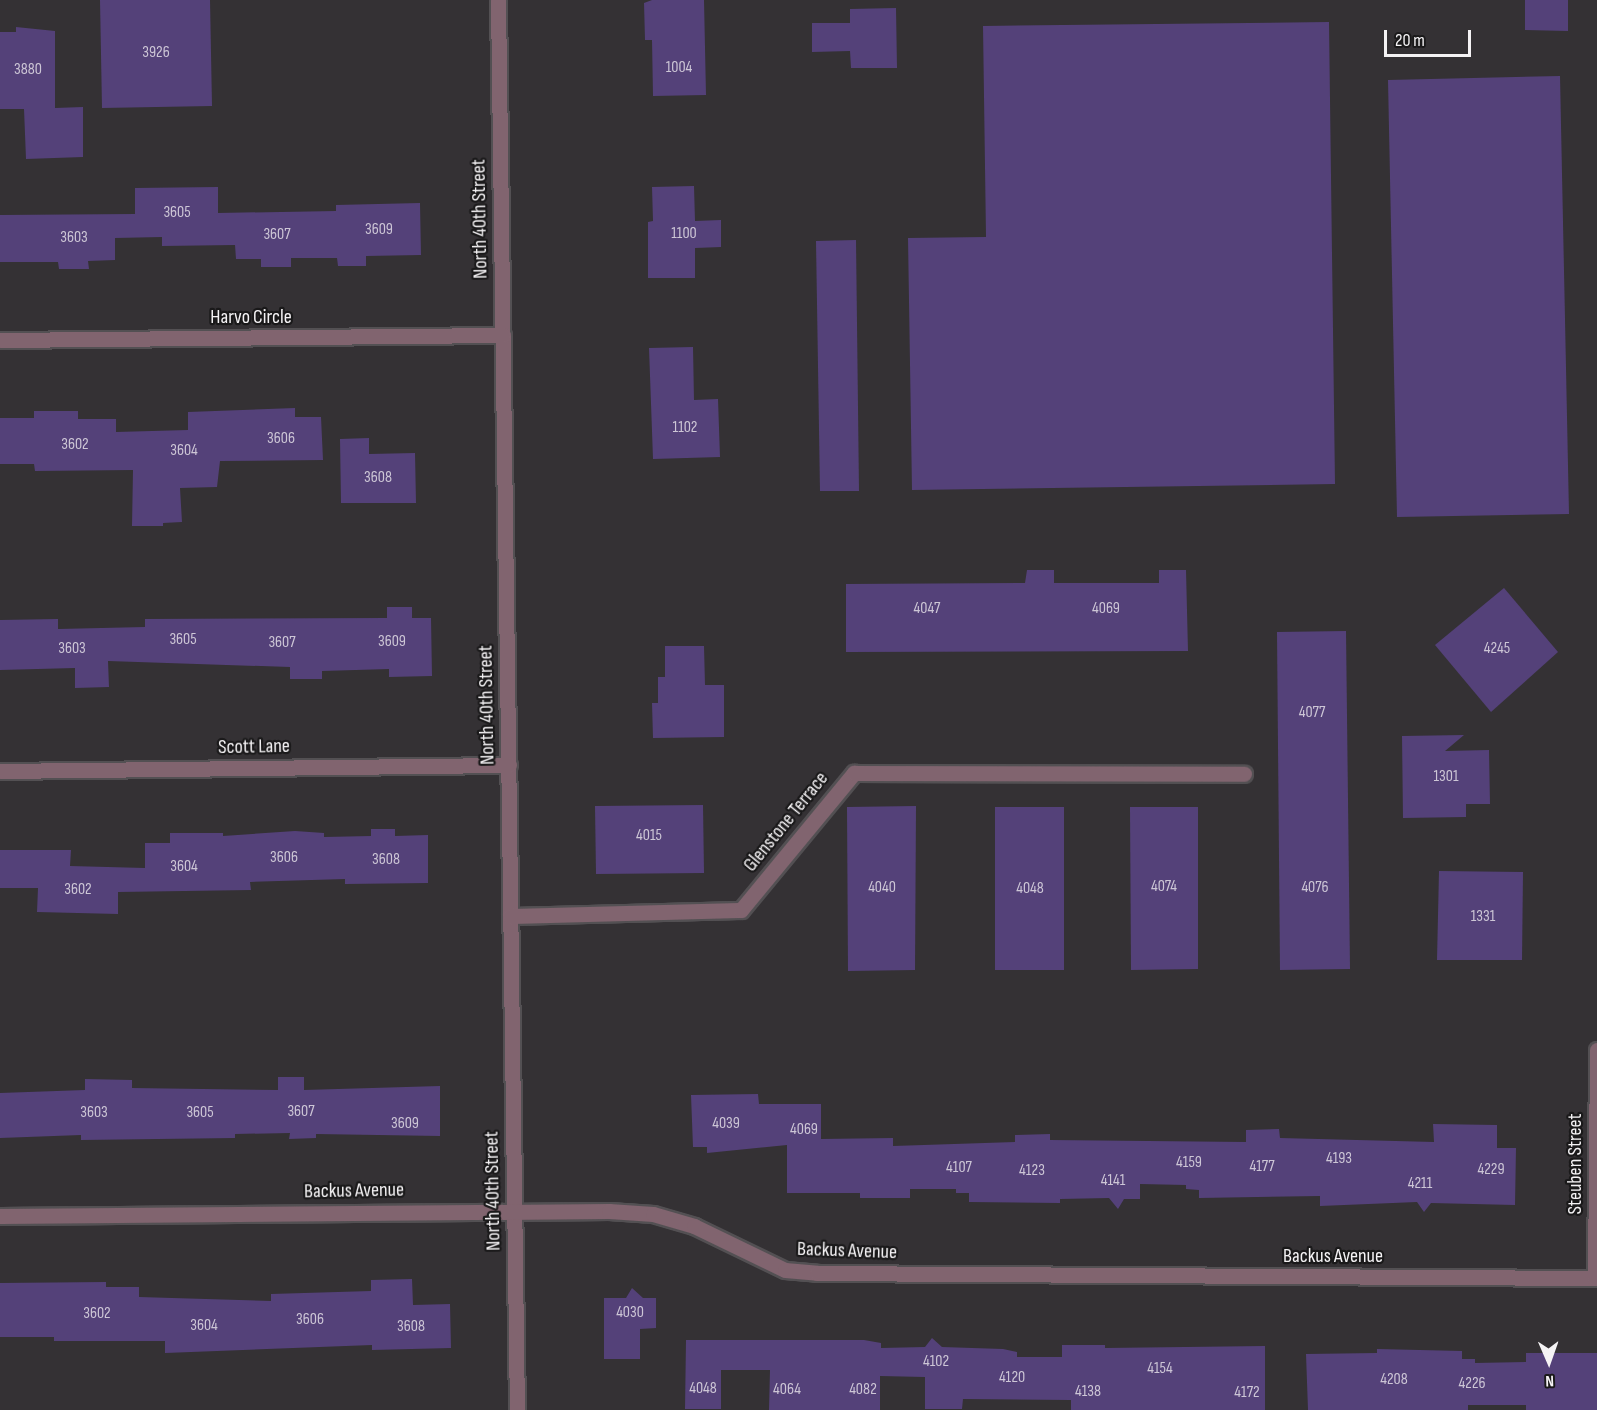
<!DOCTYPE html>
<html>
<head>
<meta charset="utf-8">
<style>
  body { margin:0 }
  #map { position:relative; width:1597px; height:1410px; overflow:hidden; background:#343134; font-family:"Sofia Sans Condensed",sans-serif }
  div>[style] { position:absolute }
  .building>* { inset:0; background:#544179 }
  .roads { filter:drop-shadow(2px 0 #535053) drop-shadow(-2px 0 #535053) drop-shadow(0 2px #535053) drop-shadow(0 -2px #535053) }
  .minor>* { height:15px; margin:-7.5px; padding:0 7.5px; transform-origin:7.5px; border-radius:7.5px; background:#81646f }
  span { translate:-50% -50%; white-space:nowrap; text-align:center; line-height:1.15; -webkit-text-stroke:4.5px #1a191a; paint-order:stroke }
  .number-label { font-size:16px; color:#cdc6d6 }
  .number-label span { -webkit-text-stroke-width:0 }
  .street-label { font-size:20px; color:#f5f3f5 }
  .north { position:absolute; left:1519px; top:1332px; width:60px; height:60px; -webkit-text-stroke:4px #1a191a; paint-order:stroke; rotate:178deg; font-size:16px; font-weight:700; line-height:24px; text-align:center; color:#f5f3f5 }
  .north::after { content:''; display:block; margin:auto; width:21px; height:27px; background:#f5f3f5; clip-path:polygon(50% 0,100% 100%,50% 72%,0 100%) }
  .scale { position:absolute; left:1384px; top:30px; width:87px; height:27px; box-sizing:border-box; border:3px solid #f5f3f5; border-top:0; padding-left:8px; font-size:18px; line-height:21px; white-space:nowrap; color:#f5f3f5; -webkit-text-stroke:4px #1a191a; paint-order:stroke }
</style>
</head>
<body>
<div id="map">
  <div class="building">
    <div style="clip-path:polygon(100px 0,210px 0,212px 106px,102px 108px)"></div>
    <div style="clip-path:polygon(652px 0,704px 0,706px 95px,653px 96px,652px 40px,645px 40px,644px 3px)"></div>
    <div style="clip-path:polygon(1525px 0,1568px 0,1568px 31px,1525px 30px)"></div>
    <div style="clip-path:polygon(896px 8px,897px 68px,851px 68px,850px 51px,812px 52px,812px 23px,850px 23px,850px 9px)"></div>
    <div style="clip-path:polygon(1329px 22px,1335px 484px,912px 490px,908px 238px,986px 237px,983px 26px)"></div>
    <div style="clip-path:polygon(16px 27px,55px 31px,55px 108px,83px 107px,83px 157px,26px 159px,24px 109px,0 109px,0 32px,16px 32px)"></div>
    <div style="clip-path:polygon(1560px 76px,1569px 514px,1397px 517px,1388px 80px)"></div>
    <div style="clip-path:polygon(694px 186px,695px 221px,721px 220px,721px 247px,695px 248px,695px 278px,648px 278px,648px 222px,653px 221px,652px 187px)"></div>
    <div style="clip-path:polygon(218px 187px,218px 213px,336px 211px,336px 205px,420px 203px,421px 255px,366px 256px,366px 266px,338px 266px,337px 258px,291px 258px,291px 267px,261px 267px,261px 259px,236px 259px,235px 245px,162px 246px,162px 237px,115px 238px,115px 260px,88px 261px,89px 269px,59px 269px,58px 262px,0 262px,0 215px,135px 214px,135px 188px)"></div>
    <div style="clip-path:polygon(856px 240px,859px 491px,820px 491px,816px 241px)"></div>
    <div style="clip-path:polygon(693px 347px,694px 400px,718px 399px,720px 457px,653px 459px,649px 348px)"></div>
    <div style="clip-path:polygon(295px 408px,295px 417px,321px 417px,323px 460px,220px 461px,217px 487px,180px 488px,182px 522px,163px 523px,163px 526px,132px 526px,133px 470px,35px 471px,34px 464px,0 464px,0 418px,34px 418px,34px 411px,78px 411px,78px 419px,116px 419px,116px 432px,188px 430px,188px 412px)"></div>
    <div style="clip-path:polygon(369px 438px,369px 454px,415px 453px,416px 503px,341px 503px,340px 439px)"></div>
    <div style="clip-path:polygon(1027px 570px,1054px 570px,1054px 583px,1159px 583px,1159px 570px,1186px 570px,1188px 651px,846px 652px,846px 584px,1025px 583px)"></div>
    <div style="clip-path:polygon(1504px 588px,1558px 652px,1491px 712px,1435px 645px)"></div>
    <div style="clip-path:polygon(387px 607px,412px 607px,412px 618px,431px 618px,432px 676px,389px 677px,389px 669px,322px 671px,322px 679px,290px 679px,290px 667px,108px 661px,109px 687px,75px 688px,75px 668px,0 670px,0 620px,58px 619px,58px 629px,145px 627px,145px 619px,387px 618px)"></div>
    <div style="clip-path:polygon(1346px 631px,1350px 969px,1280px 970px,1277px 632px)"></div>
    <div style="clip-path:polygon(665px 646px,704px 646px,705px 685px,724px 685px,724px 737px,653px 738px,652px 703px,658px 703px,658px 677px,665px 677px)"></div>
    <div style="clip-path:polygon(1464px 735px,1445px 751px,1489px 750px,1490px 804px,1466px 804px,1466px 817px,1403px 818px,1402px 736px)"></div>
    <div style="clip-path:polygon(703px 805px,704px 873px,596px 874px,595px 806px)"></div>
    <div style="clip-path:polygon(916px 806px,915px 970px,848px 971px,847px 807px)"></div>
    <div style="clip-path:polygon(995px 807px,1064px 807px,1064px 970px,995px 970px)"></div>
    <div style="clip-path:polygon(1130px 807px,1198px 807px,1198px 969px,1131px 970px)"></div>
    <div style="clip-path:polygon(371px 829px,395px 829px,395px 836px,428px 835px,428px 883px,345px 884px,345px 879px,250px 882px,251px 890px,118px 892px,118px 914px,37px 912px,38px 888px,0 888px,0 850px,71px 850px,70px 866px,145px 868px,145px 843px,170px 843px,170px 833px,223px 833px,223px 836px,295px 831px,324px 833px,324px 837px,371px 836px)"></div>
    <div style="clip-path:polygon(1439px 871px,1523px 872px,1522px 960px,1437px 960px)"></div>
    <div style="clip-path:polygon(278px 1077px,304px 1077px,304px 1090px,440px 1086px,440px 1136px,316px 1134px,316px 1138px,289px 1139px,290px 1133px,235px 1134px,235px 1138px,81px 1140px,81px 1135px,0 1138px,0 1093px,85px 1090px,85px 1079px,132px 1080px,132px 1088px,278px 1090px)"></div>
    <div style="clip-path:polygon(758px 1094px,759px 1104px,821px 1104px,821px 1139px,893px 1138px,893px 1146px,1015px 1142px,1015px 1135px,1050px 1134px,1050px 1140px,1246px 1142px,1246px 1130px,1279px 1129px,1280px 1138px,1434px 1142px,1433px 1124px,1497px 1125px,1497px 1148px,1516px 1148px,1515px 1205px,1431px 1203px,1424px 1212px,1417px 1202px,1320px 1206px,1320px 1196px,1199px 1198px,1199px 1190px,1186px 1189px,1186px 1185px,1140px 1184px,1140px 1199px,1124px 1199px,1118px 1209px,1109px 1198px,1060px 1199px,1060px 1203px,969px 1202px,969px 1193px,956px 1193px,956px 1189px,910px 1189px,910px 1198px,860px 1198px,860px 1193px,787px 1193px,787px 1145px,707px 1153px,707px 1147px,693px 1147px,691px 1095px)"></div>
    <div style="clip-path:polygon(412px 1279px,413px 1305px,450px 1304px,451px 1348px,372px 1350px,372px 1345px,165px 1353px,165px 1341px,54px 1341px,54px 1337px,0 1337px,0 1283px,106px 1282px,106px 1287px,139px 1287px,139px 1297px,271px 1301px,271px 1294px,371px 1291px,371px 1280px)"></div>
    <div style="clip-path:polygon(632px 1288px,643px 1298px,656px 1298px,656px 1328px,640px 1329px,640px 1359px,604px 1359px,604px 1298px,626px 1298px)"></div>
    <div style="clip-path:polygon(932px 1338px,942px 1347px,1003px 1349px,1017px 1352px,1017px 1357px,1062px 1357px,1062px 1345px,1105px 1345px,1105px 1348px,1265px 1346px,1265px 1410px,1071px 1410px,1071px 1400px,963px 1399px,962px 1409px,925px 1409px,925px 1377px,880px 1376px,880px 1410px,769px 1410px,770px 1370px,721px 1370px,721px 1409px,685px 1409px,686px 1340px,864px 1340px,881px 1343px,881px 1348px,925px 1347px)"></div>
    <div style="clip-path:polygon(1377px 1349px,1462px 1351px,1462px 1359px,1475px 1359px,1475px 1363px,1526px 1362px,1526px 1353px,1597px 1353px,1597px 1410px,1526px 1410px,1526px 1405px,1468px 1405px,1468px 1410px,1308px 1410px,1306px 1354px,1377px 1353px)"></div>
  </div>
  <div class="roads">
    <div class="minor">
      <div style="left:498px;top:0;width:1410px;rotate:89.23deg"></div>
      <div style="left:0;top:340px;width:503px;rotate:-0.57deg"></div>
      <div style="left:0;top:771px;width:509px;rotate:-0.68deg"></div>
      <div style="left:510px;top:916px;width:231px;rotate:-1.5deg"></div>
      <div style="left:741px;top:910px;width:178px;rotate:-50.5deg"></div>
      <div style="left:854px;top:773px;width:390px;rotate:0.1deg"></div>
      <div style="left:0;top:1216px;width:609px;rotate:-0.47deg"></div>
      <div style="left:609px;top:1211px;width:44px;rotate:3.9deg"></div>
      <div style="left:653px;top:1214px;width:43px;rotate:16.3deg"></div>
      <div style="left:694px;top:1226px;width:101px;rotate:25.8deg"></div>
      <div style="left:785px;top:1270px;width:32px;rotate:5deg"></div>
      <div style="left:817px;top:1273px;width:780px;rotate:0.37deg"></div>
      <div style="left:1595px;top:1278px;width:228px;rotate:-89.5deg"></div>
    </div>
  </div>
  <div class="number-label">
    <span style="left:156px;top:53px">3926</span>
    <span style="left:679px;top:68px">1004</span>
    <span style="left:28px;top:70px">3880</span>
    <span style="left:177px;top:213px">3605</span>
    <span style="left:379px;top:230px">3609</span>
    <span style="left:684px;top:234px">1100</span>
    <span style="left:277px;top:235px">3607</span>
    <span style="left:74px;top:238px">3603</span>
    <span style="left:685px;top:428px">1102</span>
    <span style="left:281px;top:439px">3606</span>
    <span style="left:75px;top:445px">3602</span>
    <span style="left:184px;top:451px">3604</span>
    <span style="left:378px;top:478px">3608</span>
    <span style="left:927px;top:609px">4047</span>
    <span style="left:1106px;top:609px">4069</span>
    <span style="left:183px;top:640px">3605</span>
    <span style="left:392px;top:642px">3609</span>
    <span style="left:282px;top:643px">3607</span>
    <span style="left:72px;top:649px">3603</span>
    <span style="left:1497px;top:649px">4245</span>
    <span style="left:1312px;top:713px">4077</span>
    <span style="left:1446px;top:777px">1301</span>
    <span style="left:649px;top:836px">4015</span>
    <span style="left:284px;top:858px">3606</span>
    <span style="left:386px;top:860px">3608</span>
    <span style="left:184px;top:867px">3604</span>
    <span style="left:1164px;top:887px">4074</span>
    <span style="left:882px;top:888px">4040</span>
    <span style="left:1315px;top:888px">4076</span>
    <span style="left:1030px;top:889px">4048</span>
    <span style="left:78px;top:890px">3602</span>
    <span style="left:1483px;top:917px">1331</span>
    <span style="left:301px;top:1112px">3607</span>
    <span style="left:94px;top:1113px">3603</span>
    <span style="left:200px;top:1113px">3605</span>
    <span style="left:405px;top:1124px">3609</span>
    <span style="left:726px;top:1124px">4039</span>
    <span style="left:804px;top:1130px">4069</span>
    <span style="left:1339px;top:1159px">4193</span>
    <span style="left:1189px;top:1163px">4159</span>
    <span style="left:1262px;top:1167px">4177</span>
    <span style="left:959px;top:1168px">4107</span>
    <span style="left:1491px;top:1170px">4229</span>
    <span style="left:1032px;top:1171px">4123</span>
    <span style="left:1113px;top:1181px">4141</span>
    <span style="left:1420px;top:1184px">4211</span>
    <span style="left:630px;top:1313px">4030</span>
    <span style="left:97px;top:1314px">3602</span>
    <span style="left:310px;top:1320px">3606</span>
    <span style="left:204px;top:1326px">3604</span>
    <span style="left:411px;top:1327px">3608</span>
    <span style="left:936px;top:1362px">4102</span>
    <span style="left:1160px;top:1369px">4154</span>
    <span style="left:1012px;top:1378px">4120</span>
    <span style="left:1394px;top:1380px">4208</span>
    <span style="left:1472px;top:1384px">4226</span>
    <span style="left:703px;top:1389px">4048</span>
    <span style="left:787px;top:1390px">4064</span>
    <span style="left:863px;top:1390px">4082</span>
    <span style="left:1088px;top:1392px">4138</span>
    <span style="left:1247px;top:1393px">4172</span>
  </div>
  <div class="street-label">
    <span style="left:480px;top:219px;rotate:-91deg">North 40th Street</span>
    <span style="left:251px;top:317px">Harvo Circle</span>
    <span style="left:487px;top:705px;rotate:-91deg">North 40th Street</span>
    <span style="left:254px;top:747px;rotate:-1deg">Scott Lane</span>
    <span style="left:786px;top:822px;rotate:-51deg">Glenstone Terrace</span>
    <span style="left:1575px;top:1164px;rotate:-90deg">Steuben Street</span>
    <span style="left:354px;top:1191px;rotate:-1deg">Backus Avenue</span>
    <span style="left:493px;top:1191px;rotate:-91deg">North 40th Street</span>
    <span style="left:847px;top:1251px;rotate:2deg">Backus Avenue</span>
    <span style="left:1333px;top:1256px">Backus Avenue</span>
  </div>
  <div class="north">N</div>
  <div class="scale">20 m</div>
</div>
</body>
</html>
